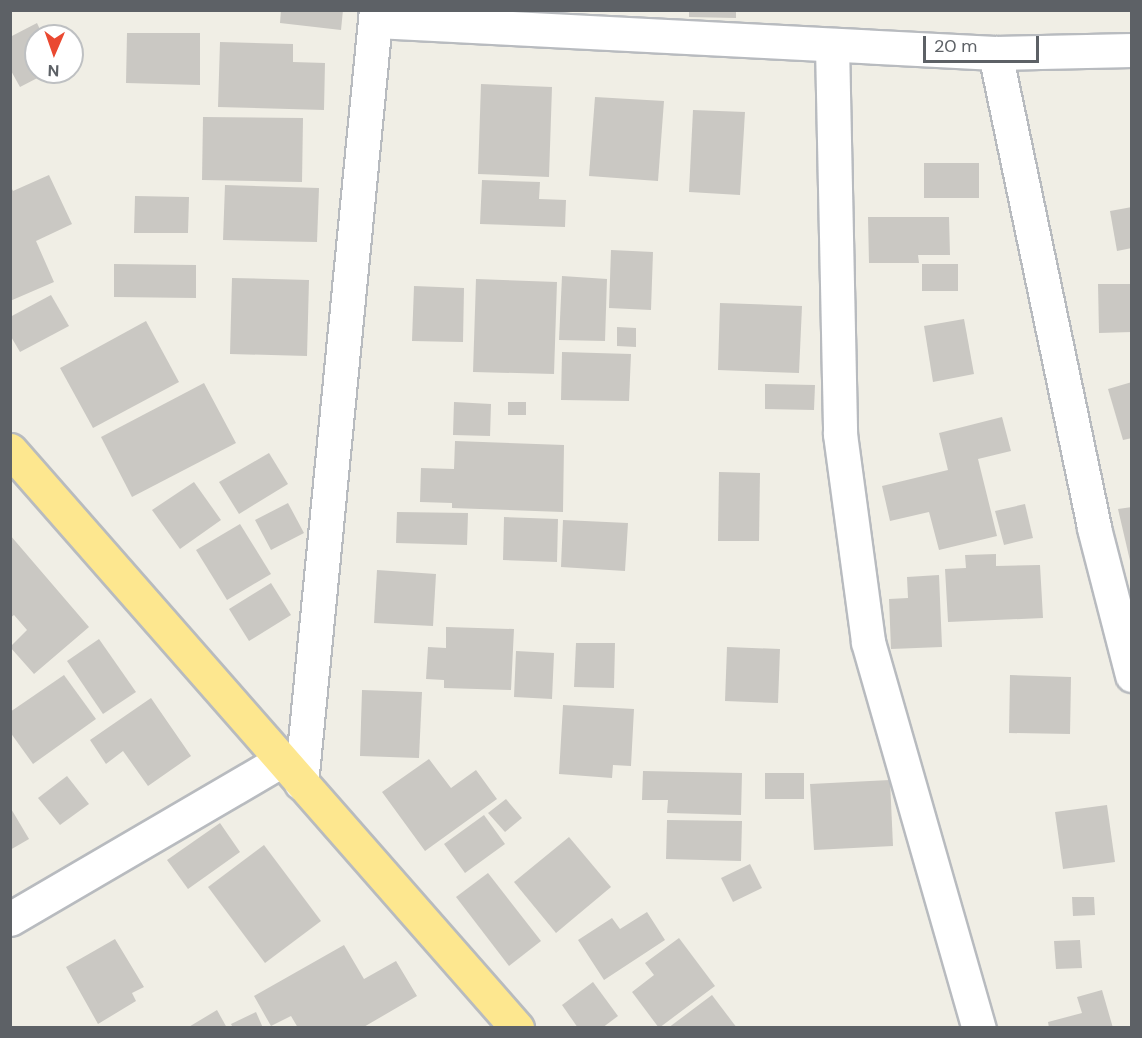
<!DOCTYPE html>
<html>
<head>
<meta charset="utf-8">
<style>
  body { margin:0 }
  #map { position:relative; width:1142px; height:1038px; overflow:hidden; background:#f0eee5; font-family:"DM Sans",sans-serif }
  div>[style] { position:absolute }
  .building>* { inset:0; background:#cac8c3 }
  .roads { filter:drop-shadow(2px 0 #b8bbbf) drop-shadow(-2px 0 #b8bbbf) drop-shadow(0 2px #b8bbbf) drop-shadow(0 -2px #b8bbbf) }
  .minor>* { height:33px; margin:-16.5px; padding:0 16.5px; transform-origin:16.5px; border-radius:16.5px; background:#fff }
  .highway>* { height:33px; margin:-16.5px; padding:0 16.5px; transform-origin:16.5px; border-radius:16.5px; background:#fde78f }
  span { translate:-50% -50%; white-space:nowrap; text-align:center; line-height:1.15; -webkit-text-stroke:4.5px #fff; paint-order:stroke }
  .frame { position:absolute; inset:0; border:12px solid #5d6166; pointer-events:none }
  .north { position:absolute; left:24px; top:24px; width:60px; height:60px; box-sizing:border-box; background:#fff; border:2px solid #bec0c2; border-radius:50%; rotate:182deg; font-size:16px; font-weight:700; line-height:24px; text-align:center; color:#5d6166 }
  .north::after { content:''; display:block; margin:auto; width:21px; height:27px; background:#ea4931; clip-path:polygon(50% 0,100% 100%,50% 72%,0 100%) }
  .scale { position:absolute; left:923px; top:36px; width:116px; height:27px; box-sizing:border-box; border:3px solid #5d6166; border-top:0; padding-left:8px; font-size:18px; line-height:21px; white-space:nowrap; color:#5d6166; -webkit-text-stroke:4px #fff; paint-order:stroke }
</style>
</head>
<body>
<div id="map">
  <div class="building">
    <div style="clip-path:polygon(281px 10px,343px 10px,341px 30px,280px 23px)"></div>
    <div style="clip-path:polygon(689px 10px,736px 10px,736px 18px,689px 17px)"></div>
    <div style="clip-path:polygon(37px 23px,43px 36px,36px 36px,36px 72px,49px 72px,20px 87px,10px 69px,10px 37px)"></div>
    <div style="clip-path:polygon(127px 33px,200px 33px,200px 85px,126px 83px)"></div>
    <div style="clip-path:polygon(220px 42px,293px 44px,293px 62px,325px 63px,324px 110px,218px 107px)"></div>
    <div style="clip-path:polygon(481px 84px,552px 87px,549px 177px,478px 174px)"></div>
    <div style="clip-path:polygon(595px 97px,664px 101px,658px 181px,589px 176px)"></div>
    <div style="clip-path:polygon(693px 110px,745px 112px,740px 195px,689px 192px)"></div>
    <div style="clip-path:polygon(203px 117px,303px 118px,302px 182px,202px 180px)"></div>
    <div style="clip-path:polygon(924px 163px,979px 163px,979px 198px,924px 198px)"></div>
    <div style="clip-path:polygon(49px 175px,72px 224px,36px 241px,54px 282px,10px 301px,10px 185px,13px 191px)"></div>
    <div style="clip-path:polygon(482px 180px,540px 182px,539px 199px,566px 200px,565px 227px,480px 224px)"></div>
    <div style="clip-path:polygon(225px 185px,319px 188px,317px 242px,223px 240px)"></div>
    <div style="clip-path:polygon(135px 196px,189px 197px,188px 233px,134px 233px)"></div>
    <div style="clip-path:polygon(1132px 207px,1132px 248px,1117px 251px,1110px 211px)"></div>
    <div style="clip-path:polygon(868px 217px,949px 217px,950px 255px,918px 255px,919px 263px,869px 263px)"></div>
    <div style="clip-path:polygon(611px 250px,653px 252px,651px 310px,609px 308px)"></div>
    <div style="clip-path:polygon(114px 264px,196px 265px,196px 298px,114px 297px)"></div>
    <div style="clip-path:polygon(922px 264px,958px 264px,958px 291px,922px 291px)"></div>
    <div style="clip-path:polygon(562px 276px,607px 279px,605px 341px,559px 340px)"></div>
    <div style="clip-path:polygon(232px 278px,309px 280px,307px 356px,230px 354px)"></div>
    <div style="clip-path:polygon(476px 279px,557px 282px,554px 374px,473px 372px)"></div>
    <div style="clip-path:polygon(1098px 284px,1132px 284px,1132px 332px,1099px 333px)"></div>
    <div style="clip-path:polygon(414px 286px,464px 288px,463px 342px,412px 341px)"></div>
    <div style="clip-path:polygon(51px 295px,69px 326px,20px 352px,10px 335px,10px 317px)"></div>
    <div style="clip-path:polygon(720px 303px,802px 306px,799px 373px,718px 370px)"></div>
    <div style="clip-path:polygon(964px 319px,974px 374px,933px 382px,924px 326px)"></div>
    <div style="clip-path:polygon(146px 321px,179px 382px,93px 428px,60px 368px)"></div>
    <div style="clip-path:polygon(617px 327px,636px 328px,636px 347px,617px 346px)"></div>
    <div style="clip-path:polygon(562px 352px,631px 354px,629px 401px,561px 400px)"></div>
    <div style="clip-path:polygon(1132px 382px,1132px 438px,1123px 440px,1108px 389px)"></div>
    <div style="clip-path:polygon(204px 383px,236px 443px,132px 497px,101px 437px)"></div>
    <div style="clip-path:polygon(765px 384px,815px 385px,814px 410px,765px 409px)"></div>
    <div style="clip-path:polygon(454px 402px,491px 404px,490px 436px,453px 435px)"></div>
    <div style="clip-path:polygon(508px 402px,526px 402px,526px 415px,508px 415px)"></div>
    <div style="clip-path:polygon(1002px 417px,1011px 451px,978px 459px,997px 536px,939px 550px,929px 512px,890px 521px,882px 486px,948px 470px,939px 433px)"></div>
    <div style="clip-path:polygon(455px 441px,564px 445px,563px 512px,452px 508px,452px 503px,420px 502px,421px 468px,454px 469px)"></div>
    <div style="clip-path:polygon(269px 453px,288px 484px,239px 514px,219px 482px)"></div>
    <div style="clip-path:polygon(719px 472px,760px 473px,759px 541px,718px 541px)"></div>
    <div style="clip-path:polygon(194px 482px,221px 520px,180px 549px,152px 510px)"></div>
    <div style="clip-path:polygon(288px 503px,304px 533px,271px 550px,255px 520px)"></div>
    <div style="clip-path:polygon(1025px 504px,1033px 538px,1004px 545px,995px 511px)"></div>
    <div style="clip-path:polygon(1132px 507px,1132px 564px,1131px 565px,1118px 509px)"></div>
    <div style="clip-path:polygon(397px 512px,468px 513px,467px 545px,396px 543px)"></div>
    <div style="clip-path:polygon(504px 517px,558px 519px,557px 562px,503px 560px)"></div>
    <div style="clip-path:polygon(563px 520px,628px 523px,625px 571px,561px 567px)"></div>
    <div style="clip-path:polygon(240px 524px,271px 574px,227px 600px,196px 550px)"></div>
    <div style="clip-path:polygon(10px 535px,89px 627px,34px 674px,10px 647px,27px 630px,14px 615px,10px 618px)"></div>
    <div style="clip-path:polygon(996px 554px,996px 566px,1040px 565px,1043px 618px,948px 622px,945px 569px,966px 568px,965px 555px)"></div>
    <div style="clip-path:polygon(377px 570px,436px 574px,433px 626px,374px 623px)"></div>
    <div style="clip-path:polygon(939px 575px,942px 647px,891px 649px,889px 599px,908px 598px,907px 577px)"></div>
    <div style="clip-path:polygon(271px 583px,291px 615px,249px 641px,229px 609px)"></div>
    <div style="clip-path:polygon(446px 627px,514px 629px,511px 690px,444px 688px,444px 680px,426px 679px,428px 647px,446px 648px)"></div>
    <div style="clip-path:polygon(99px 639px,136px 692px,103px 714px,67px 661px)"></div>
    <div style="clip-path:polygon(576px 643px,615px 643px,614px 688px,574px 687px)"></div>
    <div style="clip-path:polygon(727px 647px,780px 649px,778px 703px,725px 701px)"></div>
    <div style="clip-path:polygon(516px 651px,554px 653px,552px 699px,514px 697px)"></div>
    <div style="clip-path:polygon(64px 675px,96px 719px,33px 764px,10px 732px,10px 712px)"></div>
    <div style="clip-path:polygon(1010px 675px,1071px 677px,1070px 734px,1009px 733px)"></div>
    <div style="clip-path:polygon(362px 690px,422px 692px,419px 758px,360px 756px)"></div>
    <div style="clip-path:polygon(151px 698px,191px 756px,148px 786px,123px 751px,106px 764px,90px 740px)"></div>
    <div style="clip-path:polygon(563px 705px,634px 709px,631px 766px,613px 765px,612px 778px,559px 774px)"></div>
    <div style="clip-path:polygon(429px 759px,451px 788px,476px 770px,497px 799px,425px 851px,382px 792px)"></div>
    <div style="clip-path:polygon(643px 771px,742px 773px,741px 815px,667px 813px,668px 800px,642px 800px)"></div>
    <div style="clip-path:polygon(765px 773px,804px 773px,804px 799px,765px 799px)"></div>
    <div style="clip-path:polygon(67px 776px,89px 804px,60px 825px,38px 798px)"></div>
    <div style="clip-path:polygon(890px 780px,893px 846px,814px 850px,810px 784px)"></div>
    <div style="clip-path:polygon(506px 799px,522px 818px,505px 832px,488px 813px)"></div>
    <div style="clip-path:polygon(1107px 805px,1115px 862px,1063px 869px,1055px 812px)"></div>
    <div style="clip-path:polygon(10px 807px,29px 839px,10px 850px)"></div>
    <div style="clip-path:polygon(484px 815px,505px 844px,465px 873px,444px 844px)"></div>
    <div style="clip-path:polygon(667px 820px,742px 821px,741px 861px,666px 859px)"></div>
    <div style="clip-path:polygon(220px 823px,240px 852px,188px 889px,167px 860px)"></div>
    <div style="clip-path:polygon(569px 837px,611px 887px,556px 933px,514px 882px)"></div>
    <div style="clip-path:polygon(264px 845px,321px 921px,265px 963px,208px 887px)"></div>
    <div style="clip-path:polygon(750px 864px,762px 888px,733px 902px,721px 878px)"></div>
    <div style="clip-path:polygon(488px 873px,541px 941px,509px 966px,456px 897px)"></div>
    <div style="clip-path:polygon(1072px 897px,1094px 897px,1095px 915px,1073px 916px)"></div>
    <div style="clip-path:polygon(647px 912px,665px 940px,604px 980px,578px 940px,612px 918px,620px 929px)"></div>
    <div style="clip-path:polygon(679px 938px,715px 986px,659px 1028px,632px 992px,654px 975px,645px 963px)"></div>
    <div style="clip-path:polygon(115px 939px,144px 987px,132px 993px,136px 1001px,98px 1024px,66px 967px)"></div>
    <div style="clip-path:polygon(1080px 940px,1082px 968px,1056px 969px,1054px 941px)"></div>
    <div style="clip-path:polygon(344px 945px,364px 979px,396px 961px,417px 996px,362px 1028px,298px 1028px,291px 1016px,271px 1026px,254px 996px)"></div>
    <div style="clip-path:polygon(593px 982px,618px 1016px,602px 1028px,578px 1028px,562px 1005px)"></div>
    <div style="clip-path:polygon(1102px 990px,1113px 1028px,1049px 1028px,1048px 1022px,1082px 1013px,1077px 997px)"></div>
    <div style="clip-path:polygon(712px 995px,737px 1028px,668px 1028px)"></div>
    <div style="clip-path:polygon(217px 1010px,227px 1028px,187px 1028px)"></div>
    <div style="clip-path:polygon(256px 1012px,263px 1028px,233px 1028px,231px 1024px)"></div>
  </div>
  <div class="roads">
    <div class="minor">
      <div style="left:376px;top:21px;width:620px;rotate:2.96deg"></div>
      <div style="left:995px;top:53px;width:137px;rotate:-1.3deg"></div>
      <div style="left:832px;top:45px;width:389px;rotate:88.8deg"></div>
      <div style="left:840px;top:434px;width:210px;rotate:82.3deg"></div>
      <div style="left:868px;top:642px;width:402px;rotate:74deg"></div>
      <div style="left:995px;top:53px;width:485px;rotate:78.2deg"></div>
      <div style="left:1094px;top:528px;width:152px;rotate:75.5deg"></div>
      <div style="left:301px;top:783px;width:777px;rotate:-84.46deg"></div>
      <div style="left:10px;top:919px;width:315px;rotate:-30.3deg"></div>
    </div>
    <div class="highway">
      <div style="left:10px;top:450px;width:769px;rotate:48.74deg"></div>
    </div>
  </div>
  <div class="frame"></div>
  <div class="north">N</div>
  <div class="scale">20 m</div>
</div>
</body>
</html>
